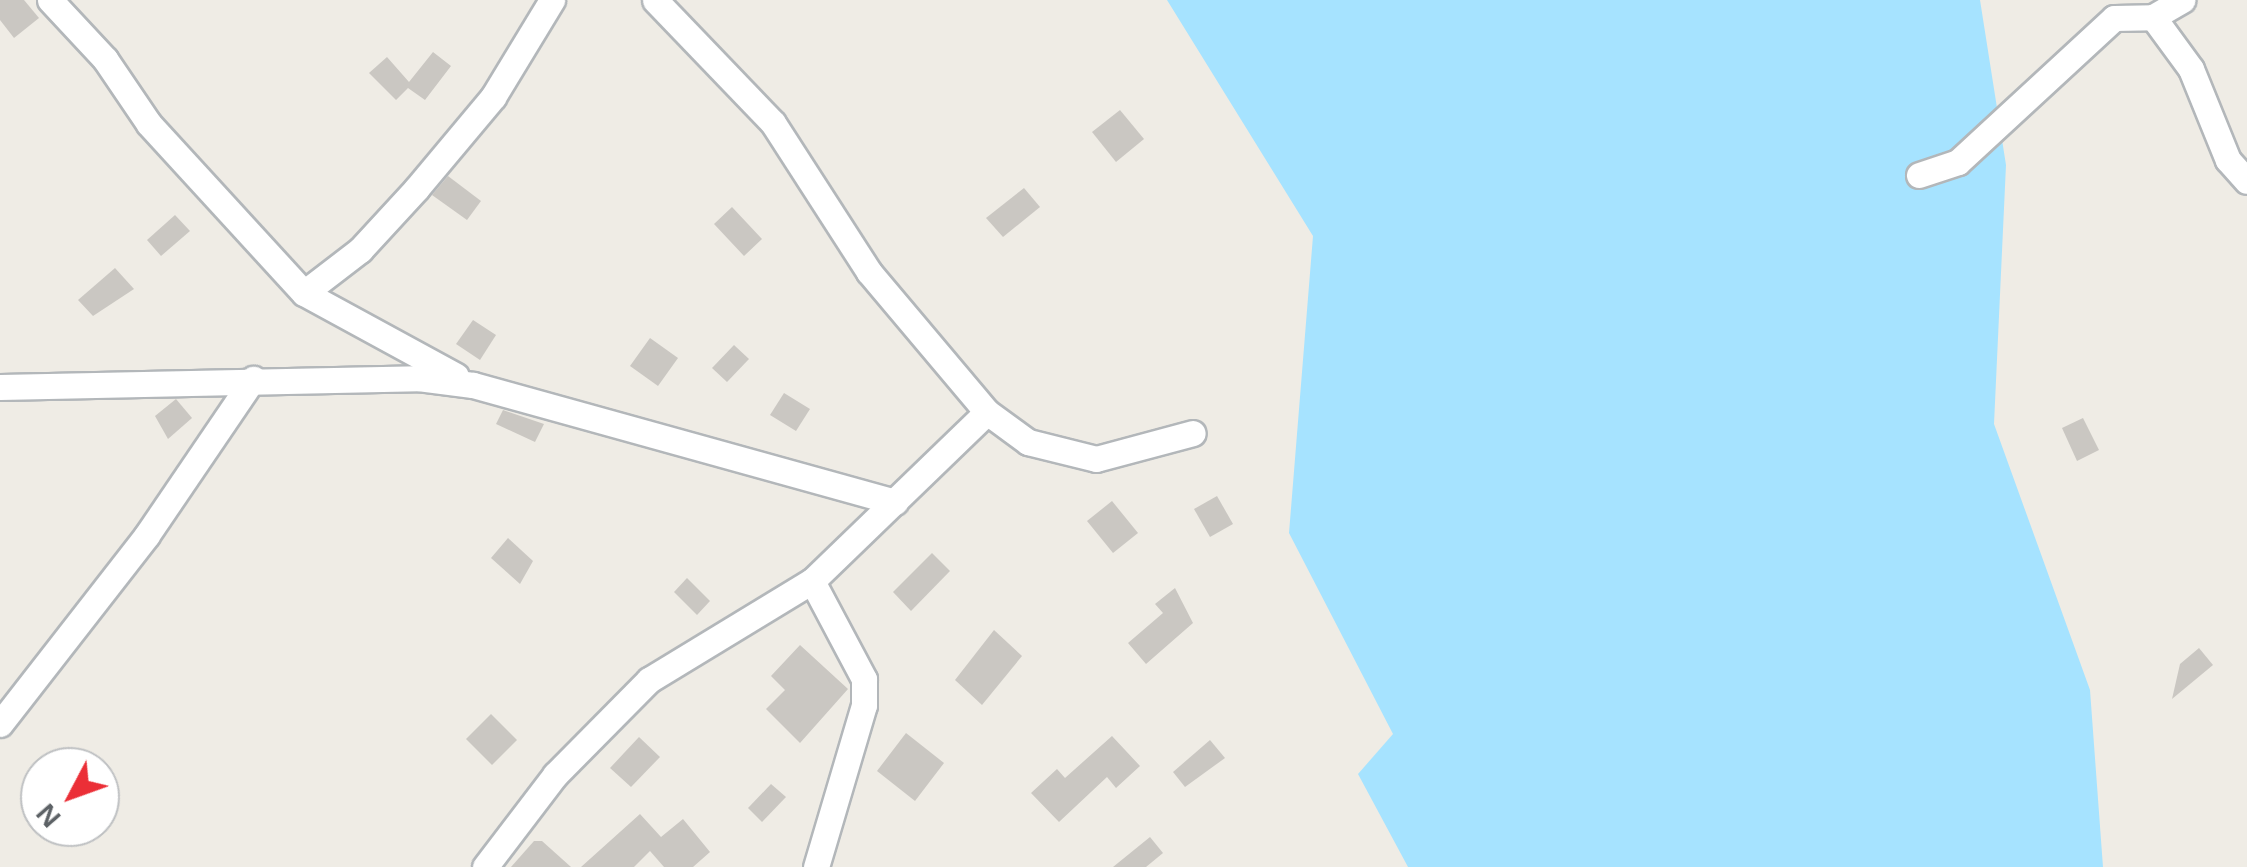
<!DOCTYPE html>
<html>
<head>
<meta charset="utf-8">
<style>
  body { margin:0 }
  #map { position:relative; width:2247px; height:867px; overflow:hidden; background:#efece5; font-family:Arial,sans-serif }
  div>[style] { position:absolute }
  .water>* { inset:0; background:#a6e3ff }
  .building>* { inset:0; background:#cac7c2 }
  .roads { filter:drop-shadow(2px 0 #b3b7ba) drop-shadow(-2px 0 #b3b7ba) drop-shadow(0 2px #b3b7ba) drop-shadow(0 -2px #b3b7ba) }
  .minor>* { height:25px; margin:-12.5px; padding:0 12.5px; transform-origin:12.5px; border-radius:12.5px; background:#fff }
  span { translate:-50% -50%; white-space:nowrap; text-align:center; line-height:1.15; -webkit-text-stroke:8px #fff; paint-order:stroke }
  .north { position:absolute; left:20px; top:747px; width:100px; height:100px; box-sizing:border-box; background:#fff; border:2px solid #bec0c2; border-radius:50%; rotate:229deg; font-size:28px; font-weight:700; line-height:40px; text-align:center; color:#5d6266 }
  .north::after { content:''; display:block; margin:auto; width:35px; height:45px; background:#eb2f37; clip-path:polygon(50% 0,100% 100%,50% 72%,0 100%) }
</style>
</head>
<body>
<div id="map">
  <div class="water">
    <div style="clip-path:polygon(1167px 0,1980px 0,2006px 165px,1994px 424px,2090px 690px,2103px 867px,1408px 867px,1358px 774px,1393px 734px,1289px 533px,1313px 236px)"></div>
  </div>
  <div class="building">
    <div style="clip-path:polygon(0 0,24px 0,39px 18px,14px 38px,0 20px)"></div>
    <div style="clip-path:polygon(433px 52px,451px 66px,425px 100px,408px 88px,396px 100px,369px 73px,387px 57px,409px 82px)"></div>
    <div style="clip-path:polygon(1120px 110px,1144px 139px,1116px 162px,1092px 132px)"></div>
    <div style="clip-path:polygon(448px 176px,481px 201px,467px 220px,432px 195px)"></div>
    <div style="clip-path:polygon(1024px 188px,1040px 207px,1003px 237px,986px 218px)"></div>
    <div style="clip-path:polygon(732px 207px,762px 239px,744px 256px,714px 224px)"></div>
    <div style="clip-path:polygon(175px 215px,190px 231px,161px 256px,147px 240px)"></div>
    <div style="clip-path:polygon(115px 268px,134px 289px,93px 316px,78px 300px)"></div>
    <div style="clip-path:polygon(473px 320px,496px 335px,480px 360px,456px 344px)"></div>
    <div style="clip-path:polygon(650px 338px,678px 358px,658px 386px,630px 366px)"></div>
    <div style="clip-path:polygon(734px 345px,749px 359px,727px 382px,712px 368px)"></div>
    <div style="clip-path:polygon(784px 393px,810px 409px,796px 431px,770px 415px)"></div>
    <div style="clip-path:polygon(176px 399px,192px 418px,168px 439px,155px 416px)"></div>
    <div style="clip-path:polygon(503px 410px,544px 424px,535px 442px,496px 424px)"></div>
    <div style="clip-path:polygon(2083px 418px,2099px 450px,2077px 461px,2062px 428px)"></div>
    <div style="clip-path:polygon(1217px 496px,1233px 524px,1210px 537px,1194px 509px)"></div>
    <div style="clip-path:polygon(1112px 501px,1138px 533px,1113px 553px,1087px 521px)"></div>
    <div style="clip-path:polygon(508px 538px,533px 561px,520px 584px,491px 558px)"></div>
    <div style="clip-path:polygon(932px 553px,950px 571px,911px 611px,893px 592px)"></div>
    <div style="clip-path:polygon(687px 578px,710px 601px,697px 615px,674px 592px)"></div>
    <div style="clip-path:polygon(1175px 588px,1193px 623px,1146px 664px,1128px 643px,1163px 613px,1155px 604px)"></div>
    <div style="clip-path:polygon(994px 630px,1022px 656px,982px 705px,955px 680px)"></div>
    <div style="clip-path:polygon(800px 645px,848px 689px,800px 743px,766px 709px,785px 690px,771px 676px)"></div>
    <div style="clip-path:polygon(2199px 648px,2213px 665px,2172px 699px,2180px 664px)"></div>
    <div style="clip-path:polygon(491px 714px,517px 740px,492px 765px,466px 739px)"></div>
    <div style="clip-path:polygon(906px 733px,944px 763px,915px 801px,877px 771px)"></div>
    <div style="clip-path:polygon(1112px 736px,1140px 766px,1116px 788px,1107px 777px,1059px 822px,1031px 793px,1057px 769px,1065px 778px)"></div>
    <div style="clip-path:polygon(639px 737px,660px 757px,631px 787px,610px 768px)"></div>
    <div style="clip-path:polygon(1210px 740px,1225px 758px,1185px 787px,1173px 772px)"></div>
    <div style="clip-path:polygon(771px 784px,786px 797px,762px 822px,748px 808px)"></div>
    <div style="clip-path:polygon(640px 814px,661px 837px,683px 819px,710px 852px,693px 867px,664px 867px,650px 851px,634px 867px,581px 867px)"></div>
    <div style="clip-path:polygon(1150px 837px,1163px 853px,1146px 867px,1113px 867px)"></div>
    <div style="clip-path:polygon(534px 841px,542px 841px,571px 867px,511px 867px)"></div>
  </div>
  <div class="roads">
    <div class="minor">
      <div style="left:50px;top:0;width:81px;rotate:47deg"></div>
      <div style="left:105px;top:59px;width:78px;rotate:55.9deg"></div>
      <div style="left:149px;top:124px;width:229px;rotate:47.5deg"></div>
      <div style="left:304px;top:293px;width:173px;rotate:28.6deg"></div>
      <div style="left:655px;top:0;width:170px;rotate:46.2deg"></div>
      <div style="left:773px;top:123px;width:177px;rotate:57.2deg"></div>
      <div style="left:869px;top:272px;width:183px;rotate:49.9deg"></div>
      <div style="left:987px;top:412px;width:51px;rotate:36.2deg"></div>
      <div style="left:1028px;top:442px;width:70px;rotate:14deg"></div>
      <div style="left:1096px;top:459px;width:100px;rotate:-15deg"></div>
      <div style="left:2153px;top:17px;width:34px;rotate:-30deg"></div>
      <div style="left:1919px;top:175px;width:41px;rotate:-18.4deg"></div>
      <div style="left:1958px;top:162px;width:212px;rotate:-42.7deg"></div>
      <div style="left:2114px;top:18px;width:39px;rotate:-1deg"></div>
      <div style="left:2153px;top:17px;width:64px;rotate:53.8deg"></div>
      <div style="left:2191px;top:69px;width:98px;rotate:67.9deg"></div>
      <div style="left:2228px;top:160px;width:28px;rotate:48deg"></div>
      <div style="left:304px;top:293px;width:71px;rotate:-37.5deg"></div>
      <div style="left:360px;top:250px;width:84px;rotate:-47.4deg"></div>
      <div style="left:417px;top:188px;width:119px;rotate:-50.1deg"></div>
      <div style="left:493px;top:97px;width:114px;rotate:-58.7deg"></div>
      <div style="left:0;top:387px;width:418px;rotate:-1.2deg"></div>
      <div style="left:418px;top:378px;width:55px;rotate:7.3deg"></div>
      <div style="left:473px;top:385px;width:438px;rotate:15.5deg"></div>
      <div style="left:812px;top:581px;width:111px;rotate:62deg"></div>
      <div style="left:864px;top:679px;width:26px;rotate:90deg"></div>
      <div style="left:864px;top:705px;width:169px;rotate:106.5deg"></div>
      <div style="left:0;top:724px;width:239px;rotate:-52.1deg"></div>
      <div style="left:147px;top:535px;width:189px;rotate:-55.8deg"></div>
      <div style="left:485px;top:867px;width:116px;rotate:-52.7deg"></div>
      <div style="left:555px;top:775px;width:134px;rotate:-45.3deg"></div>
      <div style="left:649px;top:680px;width:191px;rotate:-31.3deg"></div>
      <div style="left:812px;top:581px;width:243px;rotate:-44deg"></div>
    </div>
  </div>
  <div class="north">N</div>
</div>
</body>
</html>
